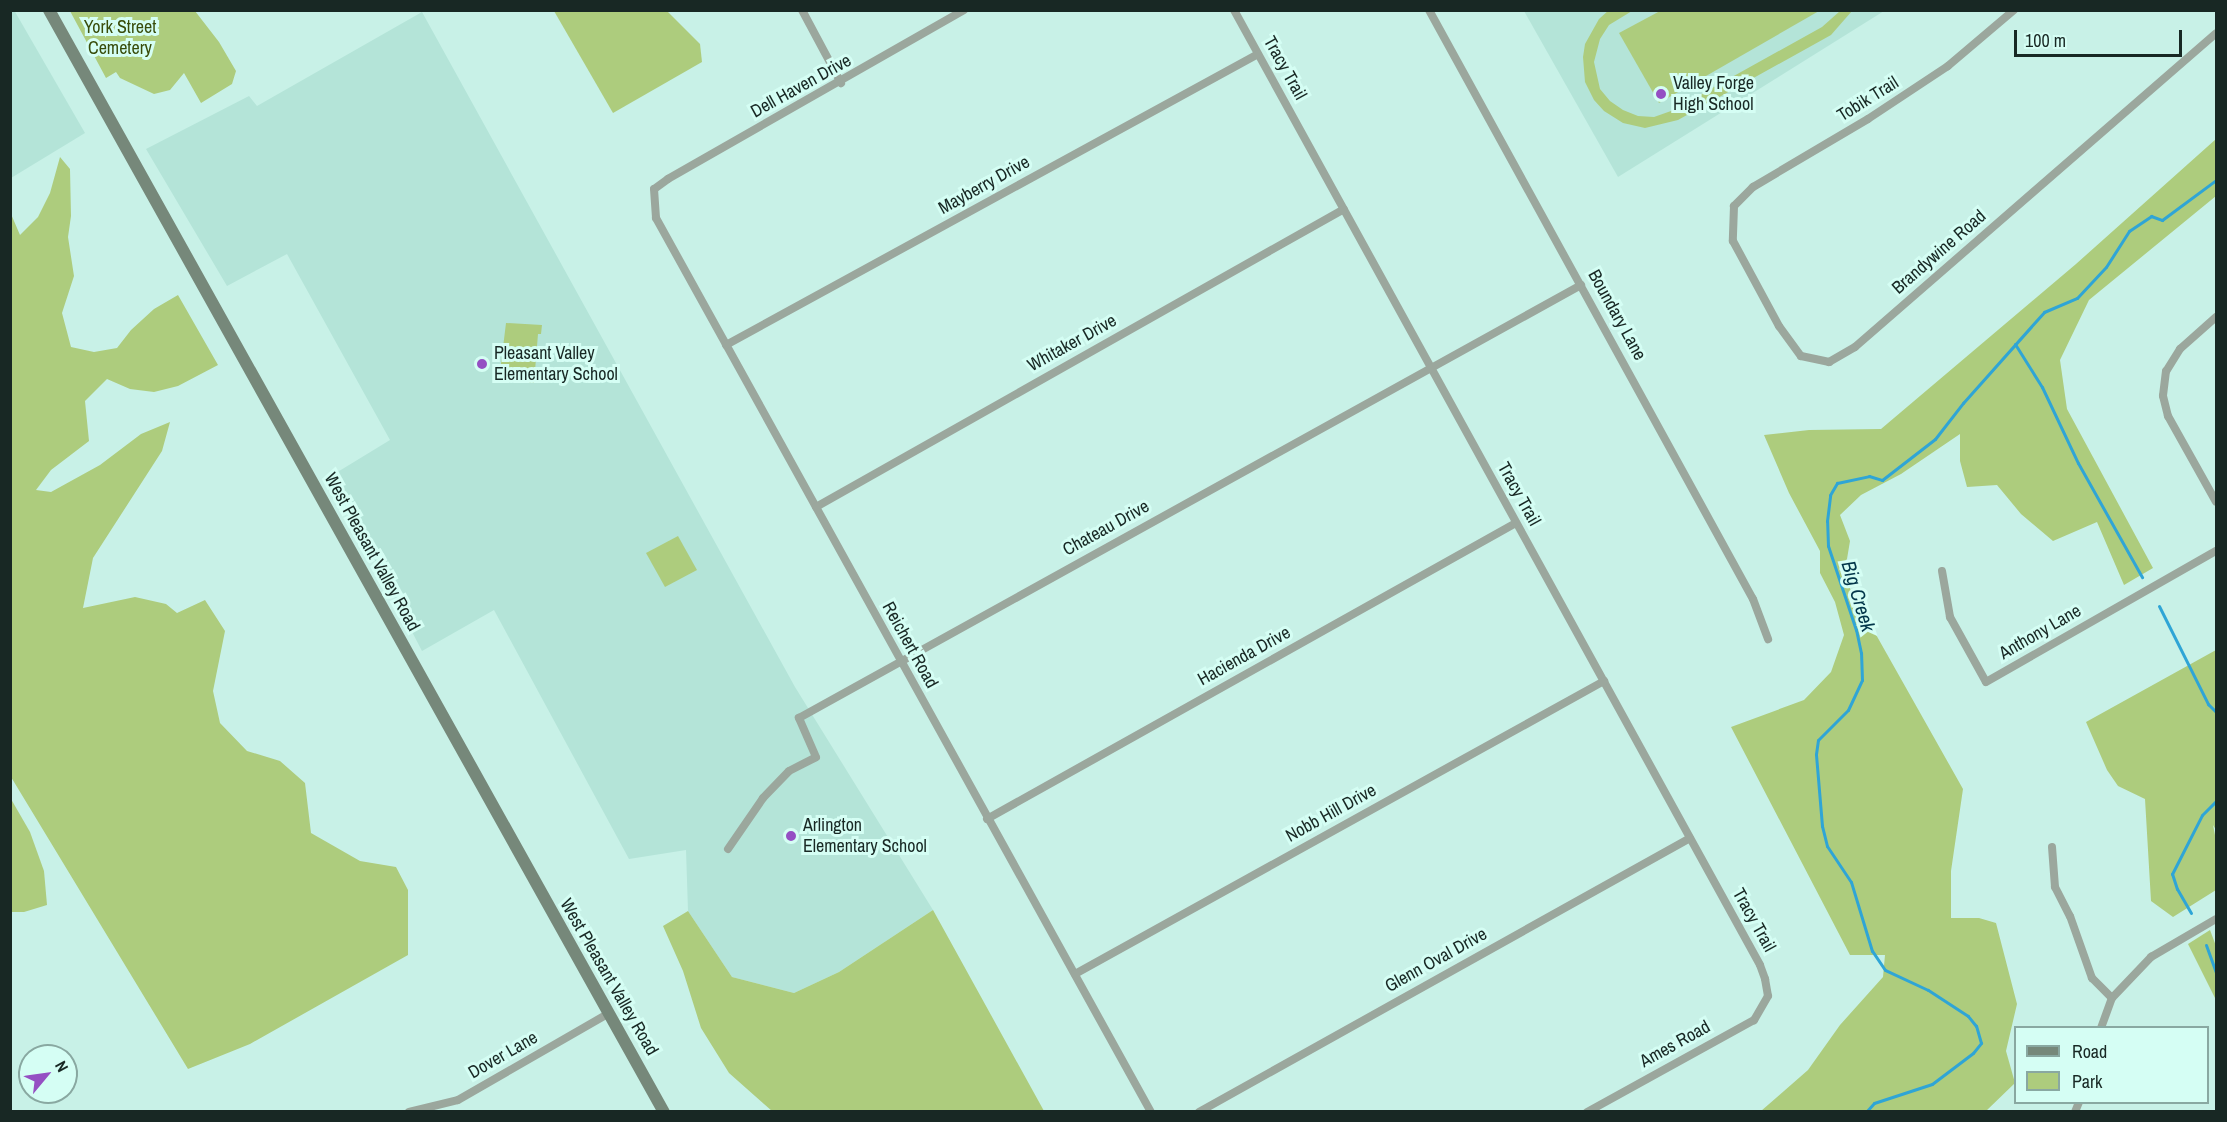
<!DOCTYPE html>
<html>
<head>
<meta charset="utf-8">
<style>
  body { margin:0 }
  #map { position:relative; width:2227px; height:1122px; overflow:hidden; background:#c8f1e7; font-family:"Archivo Narrow",sans-serif }
  div>[style] { position:absolute }
  .built>* { inset:0; background:#b4e4d8 }
  .green>* { inset:0; background:#adcc7d }
  .stream>* { height:3px; margin:-1.5px; padding:0 1.5px; transform-origin:1.5px; border-radius:1.5px; background:#2fa5d6 }
  .street>* { height:8px; margin:-4px; padding:0 4px; transform-origin:4px; border-radius:4px; background:#9ba79d }
  .secondary>* { height:12px; margin:-6px; padding:0 6px; transform-origin:6px; border-radius:6px; background:#76887a }
  .dots>* { width:16px; height:16px; translate:-50% -50%; box-sizing:border-box; border:3px solid #d5fef4; border-radius:50% }
  span { translate:-50% -50%; white-space:nowrap; text-align:center; line-height:1.15; -webkit-text-stroke:6px #d5fef4; paint-order:stroke }
  .park-label { font-size:18px; color:#384c0a }
  .street-label { font-size:18px; color:#182824 }
  .poi-label { font-size:18px; color:#182824 }
  .left { translate:0 -50%; text-align:left }
  .water-label { font-size:20px; color:#02364a; font-style:italic }
  .frame { position:absolute; inset:0; border:12px solid #182824; pointer-events:none }
  .legend { position:absolute; left:2014px; top:1026px; width:195px; height:78px; box-sizing:border-box; background:#d5fef4; border:2px solid #89a8a1; margin:0; padding:8px 10px; list-style:none; font-size:18px; color:#182824 }
  .legend li { display:flex; align-items:center; gap:12px; height:30px }
  .legend b { width:30px; border:2px solid #89a8a1 }
  .north { position:absolute; left:18px; top:1044px; width:60px; height:60px; box-sizing:border-box; background:#d5fef4; border:2px solid #89a8a1; border-radius:50%; rotate:61deg; font-size:16px; font-weight:700; line-height:24px; text-align:center; color:#182824 }
  .north::after { content:''; display:block; margin:auto; width:21px; height:27px; background:#954fc3; clip-path:polygon(50% 0,100% 100%,50% 72%,0 100%) }
  .scale { position:absolute; left:2014px; top:30px; width:168px; height:27px; box-sizing:border-box; border:3px solid #182824; border-top:0; padding-left:8px; font-size:18px; line-height:21px; white-space:nowrap; color:#182824; -webkit-text-stroke:4px #d5fef4; paint-order:stroke }
</style>
</head>
<body>
<div id="map">
  <div class="built">
    <div style="clip-path:polygon(14px 10px,85px 133px,11px 178px,10px 11px)"></div>
    <div style="clip-path:polygon(1524px 11px,1884px 11px,1618px 177px)"></div>
    <div style="clip-path:polygon(422px 12px,795px 687px,933px 910px,839px 972px,794px 993px,732px 977px,688px 911px,686px 850px,629px 859px,494px 610px,422px 651px,331px 476px,390px 440px,287px 254px,227px 286px,146px 149px,249px 96px,257px 106px)"></div>
  </div>
  <div class="green">
    <div style="clip-path:polygon(1609px 10px,1632px 11px,1609px 25px,1600px 39px,1594px 62px,1600px 89px,1610px 101px,1623px 110px,1638px 116px,1654px 117px,1671px 111px,1822px 27px,1840px 11px,1852px 11px,1831px 35px,1678px 120px,1645px 128px,1623px 123px,1604px 111px,1594px 100px,1585px 82px,1583px 57px,1585px 44px,1599px 19px)"></div>
    <div style="clip-path:polygon(70px 11px,195px 11px,219px 42px,236px 71px,232px 84px,201px 103px,184px 73px,170px 90px,154px 94px,120px 78px,116px 72px,106px 78px)"></div>
    <div style="clip-path:polygon(554px 11px,667px 11px,700px 44px,702px 62px,613px 113px)"></div>
    <div style="clip-path:polygon(1819px 11px,1659px 103px,1619px 33px,1660px 11px)"></div>
    <div style="clip-path:polygon(2216px 139px,2216px 196px,2089px 300px,2060px 360px,2067px 409px,2153px 568px,2124px 585px,2097px 522px,2053px 541px,2021px 514px,1997px 485px,1967px 487px,1960px 461px,1960px 434px,1901px 474px,1861px 495px,1840px 515px,1850px 541px,1847px 559px,1839px 569px,1963px 789px,1951px 871px,1951px 918px,1979px 918px,1996px 923px,2017px 1004px,2006px 1051px,2015px 1083px,1986px 1111px,1761px 1111px,1808px 1070px,1840px 1025px,1883px 977px,1885px 955px,1850px 955px,1731px 727px,1804px 700px,1831px 672px,1844px 635px,1835px 602px,1820px 573px,1820px 551px,1789px 493px,1764px 435px,1809px 430px,1881px 429px,2076px 264px)"></div>
    <div style="clip-path:polygon(60px 157px,70px 169px,71px 216px,68px 237px,74px 276px,62px 313px,71px 347px,94px 352px,117px 348px,131px 330px,154px 309px,178px 295px,218px 365px,178px 386px,154px 392px,130px 389px,107px 379px,85px 401px,89px 441px,51px 470px,36px 490px,51px 492px,100px 465px,141px 434px,170px 422px,162px 451px,93px 558px,83px 608px,135px 597px,166px 604px,177px 613px,205px 600px,225px 631px,213px 691px,220px 723px,247px 751px,280px 761px,305px 783px,311px 833px,360px 861px,396px 867px,408px 890px,408px 955px,250px 1044px,188px 1069px,11px 777px,11px 214px,20px 235px,38px 217px,50px 193px)"></div>
    <div style="clip-path:polygon(506px 323px,542px 325px,541px 334px,538px 334px,534px 383px,499px 380px)"></div>
    <div style="clip-path:polygon(678px 536px,697px 570px,665px 587px,646px 553px)"></div>
    <div style="clip-path:polygon(2216px 650px,2216px 830px,2213px 825px,2216px 840px,2216px 890px,2173px 917px,2151px 901px,2145px 799px,2118px 786px,2107px 770px,2086px 722px)"></div>
    <div style="clip-path:polygon(11px 799px,30px 832px,44px 871px,47px 905px,24px 912px,11px 912px)"></div>
    <div style="clip-path:polygon(933px 910px,1044px 1111px,772px 1111px,729px 1073px,701px 1028px,683px 971px,663px 926px,688px 911px,732px 977px,794px 993px,839px 972px)"></div>
    <div style="clip-path:polygon(2210px 930px,2216px 946px,2216px 1000px,2188px 944px)"></div>
  </div>
  <div class="stream">
    <div style="left:2015px;top:344px;width:51px;rotate:57.9deg"></div>
    <div style="left:2042px;top:387px;width:84px;rotate:64.7deg"></div>
    <div style="left:2078px;top:463px;width:131px;rotate:60.7deg"></div>
    <div style="left:2159px;top:606px;width:110px;rotate:63.4deg"></div>
    <div style="left:2208px;top:704px;width:11px;rotate:45deg"></div>
    <div style="left:2191px;top:913px;width:28px;rotate:-120deg"></div>
    <div style="left:2177px;top:889px;width:16px;rotate:-108deg"></div>
    <div style="left:2172px;top:874px;width:66px;rotate:-63deg"></div>
    <div style="left:2202px;top:815px;width:20px;rotate:-45deg"></div>
    <div style="left:2206px;top:945px;width:30px;rotate:70deg"></div>
    <div style="left:1866px;top:1112px;width:12px;rotate:-48deg"></div>
    <div style="left:1874px;top:1103px;width:61px;rotate:-18.1deg"></div>
    <div style="left:1932px;top:1084px;width:51px;rotate:-37.1deg"></div>
    <div style="left:1973px;top:1053px;width:13px;rotate:-51deg"></div>
    <div style="left:1981px;top:1043px;width:18px;rotate:-106deg"></div>
    <div style="left:1976px;top:1026px;width:13px;rotate:-129deg"></div>
    <div style="left:1968px;top:1016px;width:48px;rotate:-147deg"></div>
    <div style="left:1928px;top:990px;width:47px;rotate:-155.1deg"></div>
    <div style="left:1885px;top:970px;width:23px;rotate:-124deg"></div>
    <div style="left:1872px;top:951px;width:72px;rotate:-106.9deg"></div>
    <div style="left:1851px;top:882px;width:43px;rotate:-123.7deg"></div>
    <div style="left:1827px;top:846px;width:21px;rotate:-104deg"></div>
    <div style="left:1822px;top:826px;width:72px;rotate:-94.8deg"></div>
    <div style="left:1816px;top:754px;width:14px;rotate:-82deg"></div>
    <div style="left:1818px;top:740px;width:42px;rotate:-45deg"></div>
    <div style="left:1848px;top:710px;width:33px;rotate:-65deg"></div>
    <div style="left:1862px;top:680px;width:27px;rotate:-92deg"></div>
    <div style="left:1861px;top:653px;width:24px;rotate:-102deg"></div>
    <div style="left:1856px;top:630px;width:89px;rotate:-108.4deg"></div>
    <div style="left:1828px;top:546px;width:25px;rotate:-92deg"></div>
    <div style="left:1827px;top:521px;width:26px;rotate:-83deg"></div>
    <div style="left:1830px;top:495px;width:14px;rotate:-60deg"></div>
    <div style="left:1837px;top:483px;width:33px;rotate:-12deg"></div>
    <div style="left:1869px;top:476px;width:14px;rotate:17deg"></div>
    <div style="left:1882px;top:480px;width:67px;rotate:-37.7deg"></div>
    <div style="left:1935px;top:439px;width:46px;rotate:-52.1deg"></div>
    <div style="left:1963px;top:403px;width:122px;rotate:-48.3deg"></div>
    <div style="left:2044px;top:312px;width:36px;rotate:-23deg"></div>
    <div style="left:2077px;top:298px;width:42px;rotate:-46.9deg"></div>
    <div style="left:2106px;top:267px;width:43px;rotate:-57.4deg"></div>
    <div style="left:2129px;top:231px;width:27px;rotate:-34deg"></div>
    <div style="left:2151px;top:216px;width:12px;rotate:20deg"></div>
    <div style="left:2162px;top:220px;width:67px;rotate:-36.5deg"></div>
  </div>
  <div class="street">
    <div style="left:802px;top:10px;width:83px;rotate:61.9deg"></div>
    <div style="left:964px;top:10px;width:341px;rotate:150.3deg"></div>
    <div style="left:668px;top:179px;width:17px;rotate:144deg"></div>
    <div style="left:654px;top:189px;width:29px;rotate:86deg"></div>
    <div style="left:656px;top:218px;width:1022px;rotate:61.03deg"></div>
    <div style="left:1234px;top:10px;width:1090px;rotate:61.15deg"></div>
    <div style="left:1760px;top:965px;width:15px;rotate:70deg"></div>
    <div style="left:1765px;top:979px;width:17px;rotate:80deg"></div>
    <div style="left:1768px;top:996px;width:28px;rotate:120deg"></div>
    <div style="left:1754px;top:1020px;width:191px;rotate:151.1deg"></div>
    <div style="left:1429px;top:10px;width:672px;rotate:61.19deg"></div>
    <div style="left:1753px;top:599px;width:43px;rotate:69.4deg"></div>
    <div style="left:2014px;top:10px;width:87px;rotate:139.7deg"></div>
    <div style="left:1948px;top:66px;width:96px;rotate:146.5deg"></div>
    <div style="left:1868px;top:119px;width:134px;rotate:149.4deg"></div>
    <div style="left:1753px;top:187px;width:27px;rotate:135deg"></div>
    <div style="left:1734px;top:206px;width:35px;rotate:92deg"></div>
    <div style="left:1733px;top:241px;width:97px;rotate:61.6deg"></div>
    <div style="left:1779px;top:326px;width:37px;rotate:54deg"></div>
    <div style="left:1801px;top:356px;width:29px;rotate:12deg"></div>
    <div style="left:1829px;top:362px;width:30px;rotate:-30deg"></div>
    <div style="left:1855px;top:347px;width:478px;rotate:-41deg"></div>
    <div style="left:2216px;top:317px;width:48px;rotate:138.4deg"></div>
    <div style="left:2180px;top:349px;width:26px;rotate:122deg"></div>
    <div style="left:2166px;top:371px;width:25px;rotate:97deg"></div>
    <div style="left:2163px;top:396px;width:21px;rotate:76deg"></div>
    <div style="left:2168px;top:416px;width:98px;rotate:60.8deg"></div>
    <div style="left:726px;top:345px;width:606px;rotate:-28.68deg"></div>
    <div style="left:816px;top:507px;width:606px;rotate:-29.44deg"></div>
    <div style="left:1942px;top:571px;width:47px;rotate:80.1deg"></div>
    <div style="left:1950px;top:617px;width:74px;rotate:61deg"></div>
    <div style="left:1986px;top:682px;width:265px;rotate:-29.7deg"></div>
    <div style="left:987px;top:819px;width:606px;rotate:-29.23deg"></div>
    <div style="left:2052px;top:847px;width:40px;rotate:85.7deg"></div>
    <div style="left:2055px;top:887px;width:33px;rotate:63deg"></div>
    <div style="left:2070px;top:916px;width:66px;rotate:70.5deg"></div>
    <div style="left:2092px;top:978px;width:28px;rotate:45deg"></div>
    <div style="left:728px;top:849px;width:62px;rotate:-55.5deg"></div>
    <div style="left:763px;top:798px;width:37px;rotate:-46deg"></div>
    <div style="left:789px;top:771px;width:30px;rotate:-27deg"></div>
    <div style="left:816px;top:757px;width:43px;rotate:-113.6deg"></div>
    <div style="left:799px;top:718px;width:894px;rotate:-28.97deg"></div>
    <div style="left:1075px;top:974px;width:605px;rotate:-28.98deg"></div>
    <div style="left:2101px;top:1028px;width:32px;rotate:-70deg"></div>
    <div style="left:2112px;top:998px;width:57px;rotate:-46.4deg"></div>
    <div style="left:2151px;top:957px;width:75px;rotate:-30.3deg"></div>
    <div style="left:409px;top:1112px;width:50px;rotate:-13.8deg"></div>
    <div style="left:458px;top:1100px;width:174px;rotate:-29.9deg"></div>
    <div style="left:1199px;top:1112px;width:562px;rotate:-29.16deg"></div>
    <div style="left:2075px;top:1112px;width:11px;rotate:-68deg"></div>
  </div>
  <div class="secondary">
    <div style="left:49px;top:10px;width:1262px;rotate:60.84deg"></div>
  </div>
  <div class="dots">
    <div style="left:1661px;top:94px;background:#954fc3"></div>
    <div style="left:482px;top:364px;background:#954fc3"></div>
    <div style="left:791px;top:836px;background:#954fc3"></div>
  </div>
  <div class="park-label">
    <span style="left:120px;top:38px">York Street<br>Cemetery</span>
  </div>
  <div class="street-label">
    <span style="left:1285px;top:68px;rotate:61deg">Tracy Trail</span>
    <span style="left:801px;top:86px;rotate:-29deg">Dell Haven Drive</span>
    <span style="left:1868px;top:99px;rotate:-32deg">Tobik Trail</span>
    <span style="left:984px;top:185px;rotate:-29deg">Mayberry Drive</span>
    <span style="left:1939px;top:252px;rotate:-41deg">Brandywine Road</span>
    <span style="left:1617px;top:315px;rotate:61deg">Boundary Lane</span>
    <span style="left:1072px;top:343px;rotate:-29deg">Whitaker Drive</span>
    <span style="left:1519px;top:494px;rotate:61deg">Tracy Trail</span>
    <span style="left:1106px;top:528px;rotate:-29deg">Chateau Drive</span>
    <span style="left:372px;top:552px;rotate:61deg">West Pleasant Valley Road</span>
    <span style="left:2040px;top:632px;rotate:-30deg">Anthony Lane</span>
    <span style="left:910px;top:645px;rotate:61deg">Reichert Road</span>
    <span style="left:1244px;top:656px;rotate:-29deg">Hacienda Drive</span>
    <span style="left:1331px;top:813px;rotate:-29deg">Nobb Hill Drive</span>
    <span style="left:1754px;top:920px;rotate:61deg">Tracy Trail</span>
    <span style="left:1436px;top:960px;rotate:-29deg">Glenn Oval Drive</span>
    <span style="left:609px;top:977px;rotate:60deg">West Pleasant Valley Road</span>
    <span style="left:1675px;top:1044px;rotate:-29deg">Ames Road</span>
    <span style="left:503px;top:1055px;rotate:-30deg">Dover Lane</span>
  </div>
  <div class="poi-label">
    <span class="left" style="left:1673px;top:94px">Valley Forge<br>High School</span>
    <span class="left" style="left:494px;top:364px">Pleasant Valley<br>Elementary School</span>
    <span class="left" style="left:803px;top:836px">Arlington<br>Elementary School</span>
  </div>
  <div class="water-label">
    <span style="left:1859px;top:596px;rotate:73deg">Big Creek</span>
  </div>
  <div class="frame"></div>
  <ul class="legend">
  <li><b style="height:8px;background:#76887a"></b>Road</li>
  <li><b style="height:16px;background:#adcc7d"></b>Park</li>
  </ul>
  <div class="north">N</div>
  <div class="scale">100 m</div>
</div>
</body>
</html>
